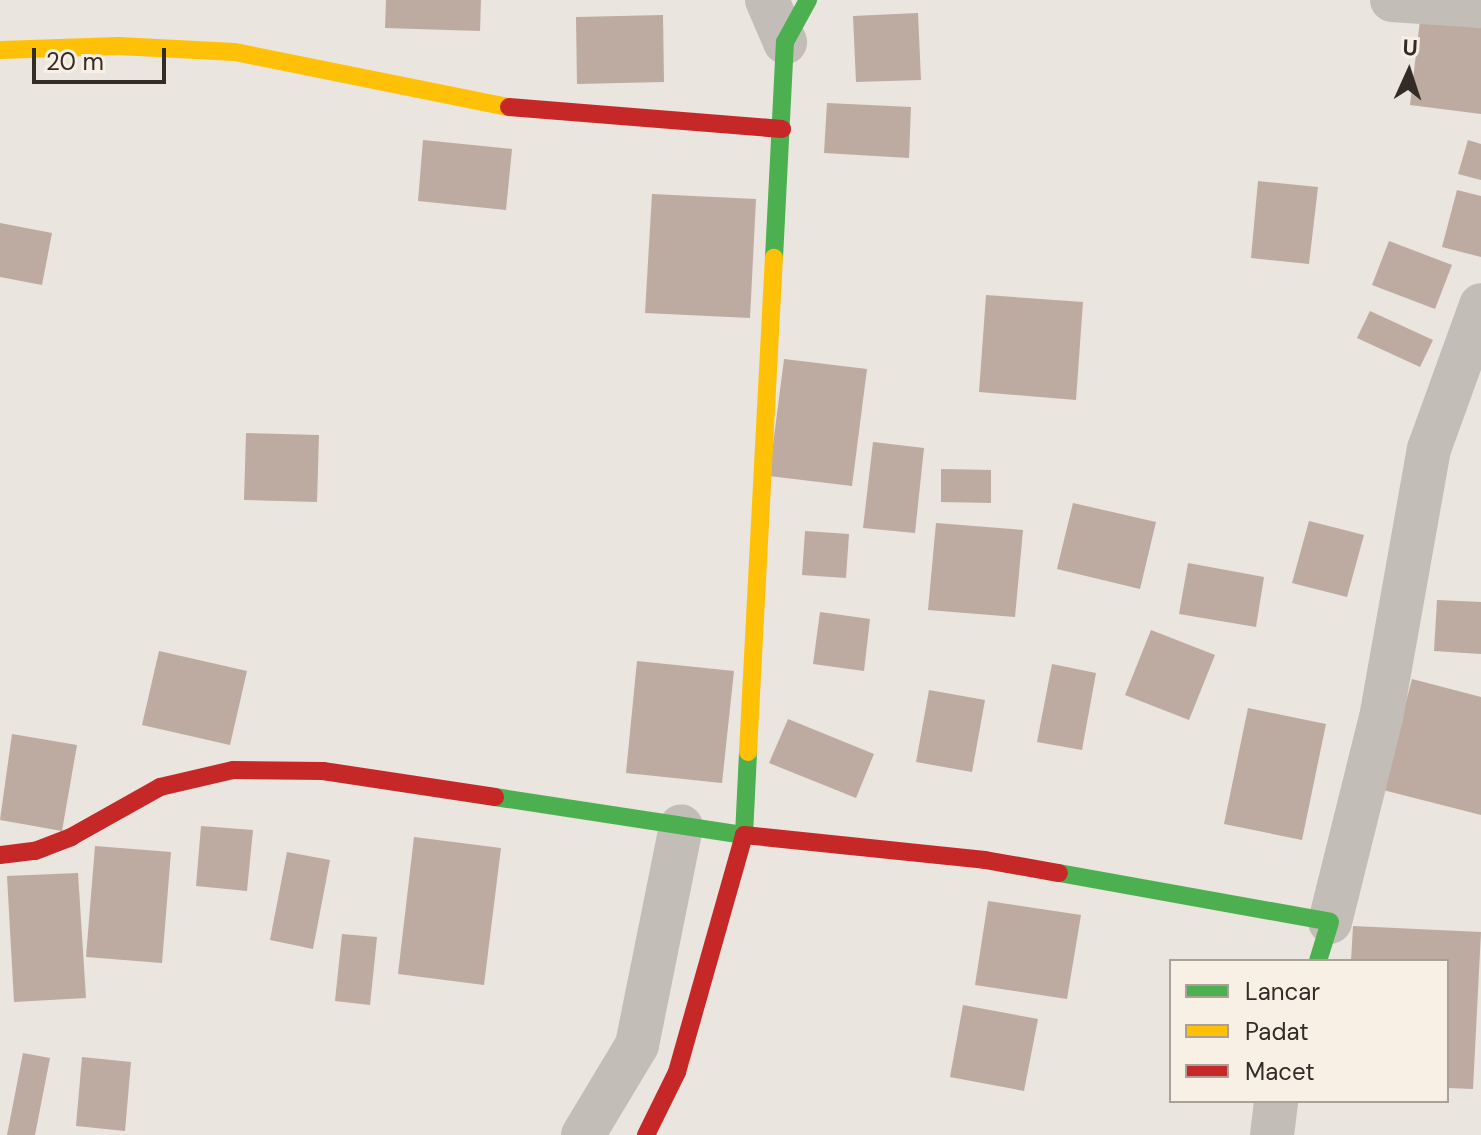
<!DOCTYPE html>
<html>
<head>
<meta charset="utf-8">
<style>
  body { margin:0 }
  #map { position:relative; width:1481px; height:1135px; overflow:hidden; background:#eae5de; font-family:"DM Sans",sans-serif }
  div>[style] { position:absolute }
  .building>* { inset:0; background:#bdaba1 }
  .street>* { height:44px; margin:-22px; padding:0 22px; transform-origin:22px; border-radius:22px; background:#c3bdb8 }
  .fast>* { height:18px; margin:-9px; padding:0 9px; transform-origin:9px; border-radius:9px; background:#4caf50 }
  .slow>* { height:18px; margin:-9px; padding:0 9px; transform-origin:9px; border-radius:9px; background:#ffc107 }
  .jam>* { height:18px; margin:-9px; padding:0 9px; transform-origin:9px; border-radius:9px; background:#c62828 }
  span { translate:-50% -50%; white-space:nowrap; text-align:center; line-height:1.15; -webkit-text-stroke:7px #f8f0e5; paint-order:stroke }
  .legend { position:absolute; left:1169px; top:959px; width:280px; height:144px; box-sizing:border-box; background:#f8f0e5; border:2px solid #a9a199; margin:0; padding:10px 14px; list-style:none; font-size:24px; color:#332b26 }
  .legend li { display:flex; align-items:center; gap:16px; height:40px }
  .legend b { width:40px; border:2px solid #a9a199 }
  .north { position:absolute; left:1369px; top:32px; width:80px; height:80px; -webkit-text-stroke:6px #f8f0e5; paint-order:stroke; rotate:3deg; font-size:22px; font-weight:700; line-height:32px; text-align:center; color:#332b26 }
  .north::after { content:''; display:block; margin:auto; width:28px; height:36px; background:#332b26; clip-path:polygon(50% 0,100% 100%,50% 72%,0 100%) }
  .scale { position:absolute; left:32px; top:48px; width:134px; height:36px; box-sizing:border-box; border:4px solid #332b26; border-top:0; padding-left:10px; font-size:24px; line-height:28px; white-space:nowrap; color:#332b26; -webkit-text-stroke:6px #f8f0e5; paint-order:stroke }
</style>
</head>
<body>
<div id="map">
  <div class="building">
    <div style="clip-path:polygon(386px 0,481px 0,480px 31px,385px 28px)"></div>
    <div style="clip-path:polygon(918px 13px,921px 80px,856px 82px,853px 16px)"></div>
    <div style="clip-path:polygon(663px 15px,664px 82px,577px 84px,576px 17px)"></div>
    <div style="clip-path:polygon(1420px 20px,1481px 28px,1481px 114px,1410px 105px)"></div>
    <div style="clip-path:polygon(827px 103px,911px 107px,909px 158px,824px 153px)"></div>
    <div style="clip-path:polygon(423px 140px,512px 149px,506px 210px,418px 201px)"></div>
    <div style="clip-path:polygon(1468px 140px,1481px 144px,1481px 180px,1458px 174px)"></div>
    <div style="clip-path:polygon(1258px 181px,1318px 187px,1309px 264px,1251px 258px)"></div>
    <div style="clip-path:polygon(1457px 190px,1481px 196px,1481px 257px,1442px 247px)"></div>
    <div style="clip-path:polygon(652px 194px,756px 199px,750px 318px,645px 313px)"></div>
    <div style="clip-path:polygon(0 223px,52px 233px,42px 285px,0 277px)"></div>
    <div style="clip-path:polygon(1389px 241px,1452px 265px,1435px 309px,1372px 285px)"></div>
    <div style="clip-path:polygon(986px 295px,1083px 302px,1076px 400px,979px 392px)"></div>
    <div style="clip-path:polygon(1370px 311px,1433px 340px,1420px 367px,1357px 338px)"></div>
    <div style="clip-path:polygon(784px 359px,867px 369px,852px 486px,769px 476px)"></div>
    <div style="clip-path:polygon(246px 433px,319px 435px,317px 502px,244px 500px)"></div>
    <div style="clip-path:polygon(873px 442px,924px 448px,915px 533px,863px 528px)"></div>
    <div style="clip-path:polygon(941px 469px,991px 470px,991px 503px,941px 502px)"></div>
    <div style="clip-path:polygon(1073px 503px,1156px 522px,1140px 589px,1057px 569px)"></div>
    <div style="clip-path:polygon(1309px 521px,1364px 535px,1347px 597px,1292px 583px)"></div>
    <div style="clip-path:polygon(936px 523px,1023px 530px,1015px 617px,928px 610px)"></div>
    <div style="clip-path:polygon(805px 531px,849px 534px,846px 578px,802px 575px)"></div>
    <div style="clip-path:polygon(1188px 563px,1264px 577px,1256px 627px,1179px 614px)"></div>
    <div style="clip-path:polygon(1437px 600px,1481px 602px,1481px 654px,1434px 651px)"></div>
    <div style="clip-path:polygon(820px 612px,870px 619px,864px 671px,813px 664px)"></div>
    <div style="clip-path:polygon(1151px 630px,1215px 655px,1189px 720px,1125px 695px)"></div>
    <div style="clip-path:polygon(159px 651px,247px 671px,230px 745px,142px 725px)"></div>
    <div style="clip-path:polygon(637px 661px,734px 671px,722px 783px,626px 773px)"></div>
    <div style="clip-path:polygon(1052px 664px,1096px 673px,1082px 750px,1037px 742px)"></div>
    <div style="clip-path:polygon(1412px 679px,1481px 697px,1481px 815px,1383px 790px)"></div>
    <div style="clip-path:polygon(929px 690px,985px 700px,972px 772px,916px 762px)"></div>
    <div style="clip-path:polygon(1248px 708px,1326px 724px,1302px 840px,1224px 824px)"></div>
    <div style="clip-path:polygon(788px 719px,874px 754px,856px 798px,769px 763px)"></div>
    <div style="clip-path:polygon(12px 734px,77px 745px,62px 831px,0 820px)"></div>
    <div style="clip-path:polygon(201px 826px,253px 830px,247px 891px,196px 886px)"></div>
    <div style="clip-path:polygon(414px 837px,501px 848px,484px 985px,398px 974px)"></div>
    <div style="clip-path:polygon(95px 846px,171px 852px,162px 963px,86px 957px)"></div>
    <div style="clip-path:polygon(287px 852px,330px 860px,313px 949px,270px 940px)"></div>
    <div style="clip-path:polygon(78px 873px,86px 998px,14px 1002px,7px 876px)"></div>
    <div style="clip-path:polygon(988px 901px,1081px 915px,1067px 999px,975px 985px)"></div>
    <div style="clip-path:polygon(1353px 926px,1481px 932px,1473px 1089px,1447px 1088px,1447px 961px,1351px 961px)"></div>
    <div style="clip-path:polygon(342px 934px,377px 937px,370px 1005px,335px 1001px)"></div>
    <div style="clip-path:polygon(963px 1005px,1038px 1019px,1024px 1091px,950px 1077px)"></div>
    <div style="clip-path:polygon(23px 1053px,50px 1058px,35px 1135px,7px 1135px)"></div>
    <div style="clip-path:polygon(82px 1057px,131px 1062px,125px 1131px,76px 1126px)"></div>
  </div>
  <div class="street">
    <div style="left:767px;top:0;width:46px;rotate:66.8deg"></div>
    <div style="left:1392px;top:0;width:89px;rotate:3.9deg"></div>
    <div style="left:1330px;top:922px;width:210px;rotate:-76deg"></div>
    <div style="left:1381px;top:718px;width:273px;rotate:-79.9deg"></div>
    <div style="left:1429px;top:449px;width:153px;rotate:-70.1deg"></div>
    <div style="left:583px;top:1135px;width:105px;rotate:-59deg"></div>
    <div style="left:637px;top:1045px;width:223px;rotate:-78.6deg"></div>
    <div style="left:1272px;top:1135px;width:34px;rotate:-83deg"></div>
  </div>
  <div class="fast">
    <div style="left:774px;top:258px;width:216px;rotate:-87.1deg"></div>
    <div style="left:785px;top:42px;width:48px;rotate:-61.3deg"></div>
    <div style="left:495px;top:797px;width:252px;rotate:8.7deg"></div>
    <div style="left:744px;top:835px;width:83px;rotate:-87.2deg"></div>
    <div style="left:1059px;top:873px;width:275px;rotate:10.2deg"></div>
    <div style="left:1330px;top:922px;width:41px;rotate:107.1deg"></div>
  </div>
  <div class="slow">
    <div style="left:0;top:50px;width:119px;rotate:-1.9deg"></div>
    <div style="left:119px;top:46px;width:116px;rotate:3deg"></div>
    <div style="left:235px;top:52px;width:279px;rotate:11.4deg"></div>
    <div style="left:748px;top:752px;width:495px;rotate:-87deg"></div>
  </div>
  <div class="jam">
    <div style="left:509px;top:107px;width:274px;rotate:4.6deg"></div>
    <div style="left:0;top:855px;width:35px;rotate:-7deg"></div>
    <div style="left:35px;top:851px;width:39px;rotate:-21deg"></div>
    <div style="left:71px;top:837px;width:102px;rotate:-29.3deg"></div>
    <div style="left:160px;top:787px;width:75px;rotate:-13.1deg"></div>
    <div style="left:233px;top:770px;width:90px;rotate:0.6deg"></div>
    <div style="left:323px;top:771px;width:174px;rotate:8.6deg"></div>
    <div style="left:646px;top:1135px;width:70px;rotate:-63.8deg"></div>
    <div style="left:677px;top:1072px;width:246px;rotate:-74.2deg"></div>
    <div style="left:744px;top:835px;width:242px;rotate:5.9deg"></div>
    <div style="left:985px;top:860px;width:75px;rotate:10deg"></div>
  </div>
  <ul class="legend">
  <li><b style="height:10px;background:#4caf50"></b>Lancar</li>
  <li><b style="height:10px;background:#ffc107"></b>Padat</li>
  <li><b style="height:10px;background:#c62828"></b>Macet</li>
  </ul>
  <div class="north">U</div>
  <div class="scale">20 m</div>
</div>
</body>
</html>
